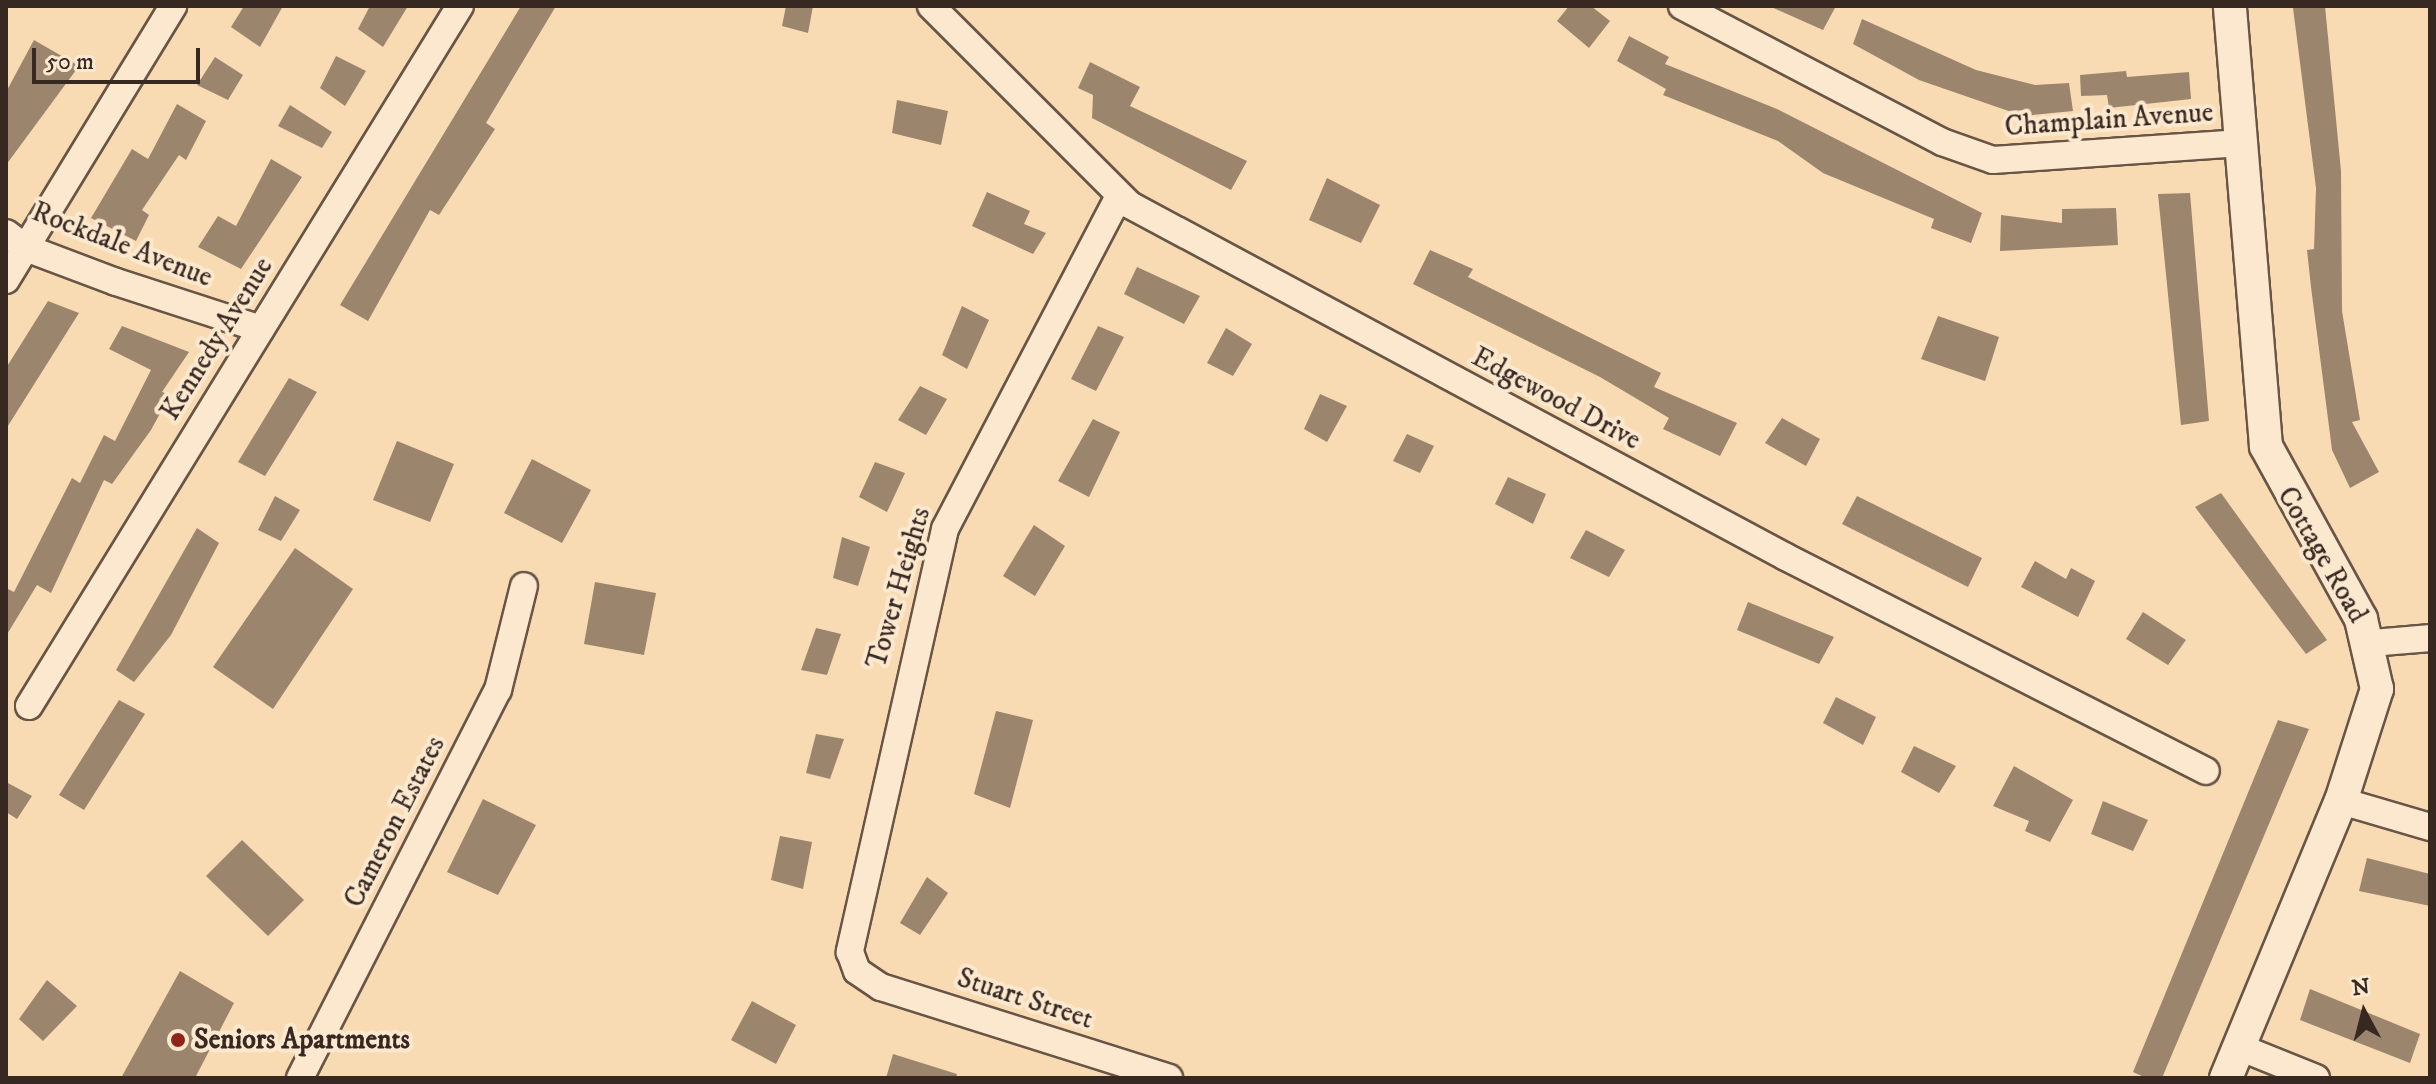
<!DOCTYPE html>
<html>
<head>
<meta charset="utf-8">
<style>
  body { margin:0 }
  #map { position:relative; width:2436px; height:1084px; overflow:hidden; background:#f9dbb3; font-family:"IM FELL DW Pica",serif }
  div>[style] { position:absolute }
  .building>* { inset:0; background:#9c856d }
  .roads { filter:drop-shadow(2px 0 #685546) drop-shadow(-2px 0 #685546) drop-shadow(0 2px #685546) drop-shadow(0 -2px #685546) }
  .minor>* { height:26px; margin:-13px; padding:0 13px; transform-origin:13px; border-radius:13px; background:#fbe8ce }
  .tertiary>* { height:32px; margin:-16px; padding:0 16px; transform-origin:16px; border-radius:16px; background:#fbe8ce }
  .dots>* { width:22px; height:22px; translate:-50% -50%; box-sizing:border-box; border:4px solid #fbe8ce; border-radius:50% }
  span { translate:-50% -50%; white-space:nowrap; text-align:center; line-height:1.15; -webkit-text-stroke:8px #fbe8ce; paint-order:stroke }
  .street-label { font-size:28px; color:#372822 }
  .poi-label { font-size:28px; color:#372822; font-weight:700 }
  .left { translate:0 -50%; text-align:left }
  .frame { position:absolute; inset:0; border:8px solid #372822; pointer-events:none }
  .north { position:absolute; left:2324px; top:972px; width:80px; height:80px; -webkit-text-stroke:6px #fbe8ce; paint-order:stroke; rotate:353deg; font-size:22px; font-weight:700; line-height:32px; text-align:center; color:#372822 }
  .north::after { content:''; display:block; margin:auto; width:28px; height:36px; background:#372822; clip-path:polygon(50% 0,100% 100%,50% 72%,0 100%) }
  .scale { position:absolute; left:32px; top:48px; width:168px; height:36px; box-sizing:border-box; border:4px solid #372822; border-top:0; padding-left:10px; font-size:24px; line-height:28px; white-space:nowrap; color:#372822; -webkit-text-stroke:6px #fbe8ce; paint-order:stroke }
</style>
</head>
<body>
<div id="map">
  <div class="building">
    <div style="clip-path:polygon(244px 6px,283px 6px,260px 47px,231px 27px)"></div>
    <div style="clip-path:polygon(370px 6px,408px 6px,383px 47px,358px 29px)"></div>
    <div style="clip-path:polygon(521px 6px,556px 6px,486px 123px,495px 129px,439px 215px,430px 210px,368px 321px,340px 305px)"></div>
    <div style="clip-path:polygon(786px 6px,813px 6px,808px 33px,782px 26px)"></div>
    <div style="clip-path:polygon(1569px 6px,1591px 6px,1610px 21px,1589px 48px,1557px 21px)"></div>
    <div style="clip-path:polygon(1769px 6px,1836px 6px,1823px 30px)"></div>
    <div style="clip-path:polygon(2325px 6px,2341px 171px,2342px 311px,2360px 420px,2352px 422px,2379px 472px,2350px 488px,2332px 450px,2311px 287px,2307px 250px,2314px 249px,2316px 188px,2293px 8px)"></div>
    <div style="clip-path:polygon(1862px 19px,1976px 70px,2035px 85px,2069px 83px,2073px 111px,2023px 116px,1919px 80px,1853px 44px)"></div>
    <div style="clip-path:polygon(1629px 36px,1669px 57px,1665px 64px,1777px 109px,1982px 213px,1971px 243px,1931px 228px,1934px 219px,1823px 173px,1778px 141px,1663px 95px,1666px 89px,1617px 61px)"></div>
    <div style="clip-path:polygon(34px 40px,79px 66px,6px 165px,6px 92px)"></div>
    <div style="clip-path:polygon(336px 56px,366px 71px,345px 106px,320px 88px)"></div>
    <div style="clip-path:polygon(215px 57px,243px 75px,228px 100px,197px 85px)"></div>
    <div style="clip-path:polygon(1090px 62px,1140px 87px,1130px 106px,1247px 161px,1231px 190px,1092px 118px,1093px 95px,1078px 88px)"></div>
    <div style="clip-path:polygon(2126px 71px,2127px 77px,2189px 72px,2191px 99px,2109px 108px,2107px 95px,2081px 96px,2080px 75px)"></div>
    <div style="clip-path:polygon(897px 100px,948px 111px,941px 145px,892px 133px)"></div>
    <div style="clip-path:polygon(177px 104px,206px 121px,186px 160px,179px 155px,142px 210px,149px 215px,136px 241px,91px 218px,132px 149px,148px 159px)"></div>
    <div style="clip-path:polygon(290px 105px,332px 132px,322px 148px,278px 126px)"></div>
    <div style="clip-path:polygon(271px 159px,302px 177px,241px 269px,198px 247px,218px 216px,236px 226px)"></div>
    <div style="clip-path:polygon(1327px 178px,1380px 205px,1361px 243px,1309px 220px)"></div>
    <div style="clip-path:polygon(987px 192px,1030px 211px,1024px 224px,1046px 233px,1033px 254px,972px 226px)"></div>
    <div style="clip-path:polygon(2190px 193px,2209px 421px,2181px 425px,2158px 194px)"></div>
    <div style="clip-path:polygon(2116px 208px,2118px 245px,2000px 251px,2001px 215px,2062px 223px,2062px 209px)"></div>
    <div style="clip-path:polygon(1430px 250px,1473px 269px,1468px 277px,1661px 373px,1654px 387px,1737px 423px,1720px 456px,1663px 429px,1669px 418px,1600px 377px,1413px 284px)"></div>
    <div style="clip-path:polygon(1137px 267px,1200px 296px,1184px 324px,1124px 294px)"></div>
    <div style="clip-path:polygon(48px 301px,79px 313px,6px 429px,6px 368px)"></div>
    <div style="clip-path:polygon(962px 306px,989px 320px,967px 369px,942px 355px)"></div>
    <div style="clip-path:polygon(1938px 316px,1999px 337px,1985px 381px,1921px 359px)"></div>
    <div style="clip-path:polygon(122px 326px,189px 352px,162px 392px,170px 395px,151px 430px,112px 484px,104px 480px,51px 593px,37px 585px,6px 636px,6px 588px,14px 592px,72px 478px,80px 483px,104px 435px,115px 441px,151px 370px,109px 349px)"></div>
    <div style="clip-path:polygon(1098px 326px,1124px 337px,1096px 391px,1071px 379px)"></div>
    <div style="clip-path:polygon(1226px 328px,1252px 344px,1233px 376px,1207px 363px)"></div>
    <div style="clip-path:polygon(289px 378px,317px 392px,265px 476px,238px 462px)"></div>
    <div style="clip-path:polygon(920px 386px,947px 399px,926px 435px,898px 420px)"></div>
    <div style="clip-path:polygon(1320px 394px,1347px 406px,1327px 442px,1304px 429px)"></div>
    <div style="clip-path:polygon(1782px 418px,1820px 439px,1806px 466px,1765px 443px)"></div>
    <div style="clip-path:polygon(1093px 419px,1120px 432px,1089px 497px,1058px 481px)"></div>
    <div style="clip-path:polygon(1407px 434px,1434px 446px,1420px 473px,1393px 461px)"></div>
    <div style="clip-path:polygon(397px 441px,454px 464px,430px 522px,373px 500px)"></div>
    <div style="clip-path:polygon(532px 459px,591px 490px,562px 543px,504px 513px)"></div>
    <div style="clip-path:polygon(875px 462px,905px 473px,887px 512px,859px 497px)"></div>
    <div style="clip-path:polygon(1508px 477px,1546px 494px,1533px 524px,1495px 504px)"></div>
    <div style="clip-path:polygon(2221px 493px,2327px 640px,2306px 654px,2195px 507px)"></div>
    <div style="clip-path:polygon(275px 496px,300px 510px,281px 541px,258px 530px)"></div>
    <div style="clip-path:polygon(1857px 496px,1982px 558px,1968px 587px,1842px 524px)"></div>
    <div style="clip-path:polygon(1034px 525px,1065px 546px,1035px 596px,1003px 576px)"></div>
    <div style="clip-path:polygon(197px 528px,219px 543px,171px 635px,134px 682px,116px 670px)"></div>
    <div style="clip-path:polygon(1586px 530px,1625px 550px,1609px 577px,1570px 558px)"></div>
    <div style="clip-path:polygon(842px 537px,870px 547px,858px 586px,833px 578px)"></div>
    <div style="clip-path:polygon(295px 548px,353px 589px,273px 709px,213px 667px)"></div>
    <div style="clip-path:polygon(2035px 561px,2066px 579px,2071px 568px,2095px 581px,2078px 617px,2021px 587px)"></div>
    <div style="clip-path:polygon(595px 582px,656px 593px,644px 655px,584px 644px)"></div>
    <div style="clip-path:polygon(1748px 602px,1834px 637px,1819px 664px,1737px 630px)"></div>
    <div style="clip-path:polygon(2143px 612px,2186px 640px,2168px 665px,2126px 639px)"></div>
    <div style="clip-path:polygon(816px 628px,841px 634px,827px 675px,801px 670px)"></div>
    <div style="clip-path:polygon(1836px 697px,1876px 717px,1863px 745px,1823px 723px)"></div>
    <div style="clip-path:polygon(119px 700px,145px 714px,84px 810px,59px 795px)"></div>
    <div style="clip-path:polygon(996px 711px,1033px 720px,1010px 808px,974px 794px)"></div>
    <div style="clip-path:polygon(2278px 720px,2309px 729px,2162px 1078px,2146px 1078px,2133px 1072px)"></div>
    <div style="clip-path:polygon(816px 734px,844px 739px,830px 779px,806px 773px)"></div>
    <div style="clip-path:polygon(1914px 746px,1956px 766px,1939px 793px,1901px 772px)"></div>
    <div style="clip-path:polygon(2014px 766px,2073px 800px,2050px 842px,2025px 831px,2029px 821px,1993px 806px)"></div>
    <div style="clip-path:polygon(6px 782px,32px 796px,17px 819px,6px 812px)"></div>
    <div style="clip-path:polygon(483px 799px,536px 825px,498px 895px,447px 872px)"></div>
    <div style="clip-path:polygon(2103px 801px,2148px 820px,2133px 851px,2091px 834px)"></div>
    <div style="clip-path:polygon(780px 836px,812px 842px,803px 889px,771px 880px)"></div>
    <div style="clip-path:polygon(242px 840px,304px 900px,268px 936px,206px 876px)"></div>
    <div style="clip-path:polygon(2367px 858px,2430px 874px,2430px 906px,2359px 891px)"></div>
    <div style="clip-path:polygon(927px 877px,948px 893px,920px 935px,900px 923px)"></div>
    <div style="clip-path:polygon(180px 971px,234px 1003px,195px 1078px,121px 1078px)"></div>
    <div style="clip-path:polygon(47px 980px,77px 1006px,43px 1041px,19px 1019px)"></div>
    <div style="clip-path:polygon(2310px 989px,2420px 1034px,2410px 1063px,2300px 1020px)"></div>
    <div style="clip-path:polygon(752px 1001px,796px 1025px,776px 1064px,731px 1040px)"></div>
    <div style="clip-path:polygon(893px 1054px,957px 1074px,956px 1078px,886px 1078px)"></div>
  </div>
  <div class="roads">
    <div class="minor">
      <div style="left:931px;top:6px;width:281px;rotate:45deg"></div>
      <div style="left:1130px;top:205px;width:744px;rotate:28.22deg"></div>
      <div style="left:1786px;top:557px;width:471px;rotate:27deg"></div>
      <div style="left:1682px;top:6px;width:293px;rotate:27.6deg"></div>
      <div style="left:1942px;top:142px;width:54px;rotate:19.4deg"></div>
      <div style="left:1993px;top:160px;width:249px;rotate:-3.9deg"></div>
      <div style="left:1118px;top:198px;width:373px;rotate:117.6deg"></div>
      <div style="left:945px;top:529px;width:434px;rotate:102.7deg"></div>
      <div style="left:850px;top:952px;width:20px;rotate:70deg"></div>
      <div style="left:857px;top:971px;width:29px;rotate:34deg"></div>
      <div style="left:881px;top:987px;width:302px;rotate:17.5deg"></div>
      <div style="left:6px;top:233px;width:25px;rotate:37deg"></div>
      <div style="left:26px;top:248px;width:96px;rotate:20.7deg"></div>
      <div style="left:116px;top:282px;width:152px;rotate:18deg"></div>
      <div style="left:6px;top:280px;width:321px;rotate:-58.6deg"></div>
      <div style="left:2371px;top:643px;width:59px;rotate:-4.8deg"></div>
      <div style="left:29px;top:706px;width:822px;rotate:-58.38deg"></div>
      <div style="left:2341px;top:801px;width:93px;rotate:16.3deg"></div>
      <div style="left:2239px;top:1047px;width:83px;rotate:21.9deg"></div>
      <div style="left:300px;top:1078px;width:436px;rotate:-63deg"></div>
      <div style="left:498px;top:690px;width:107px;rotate:-76deg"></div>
    </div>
    <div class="tertiary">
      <div style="left:2226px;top:1078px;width:300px;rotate:-67.5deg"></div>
      <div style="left:2341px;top:801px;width:118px;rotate:-72.2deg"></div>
      <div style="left:2377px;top:689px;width:72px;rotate:-102.9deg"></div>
      <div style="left:2361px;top:619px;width:197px;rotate:-118.8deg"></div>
      <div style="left:2266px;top:446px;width:441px;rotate:-94.7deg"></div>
    </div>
  </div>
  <div class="dots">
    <div style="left:178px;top:1040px;background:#8f2418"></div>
  </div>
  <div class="street-label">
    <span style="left:2109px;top:120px;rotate:-4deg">Champlain Avenue</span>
    <span style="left:122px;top:245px;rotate:21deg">Rockdale Avenue</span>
    <span style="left:217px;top:339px;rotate:-58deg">Kennedy Avenue</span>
    <span style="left:1556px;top:399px;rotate:28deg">Edgewood Drive</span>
    <span style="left:2322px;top:555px;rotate:60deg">Cottage Road</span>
    <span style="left:899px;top:588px;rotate:-74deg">Tower Heights</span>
    <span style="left:395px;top:822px;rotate:-63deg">Cameron Estates</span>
    <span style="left:1025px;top:999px;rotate:18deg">Stuart Street</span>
  </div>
  <div class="poi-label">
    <span class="left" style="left:194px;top:1040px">Seniors Apartments</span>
  </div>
  <div class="frame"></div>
  <div class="north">N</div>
  <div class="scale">50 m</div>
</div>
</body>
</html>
